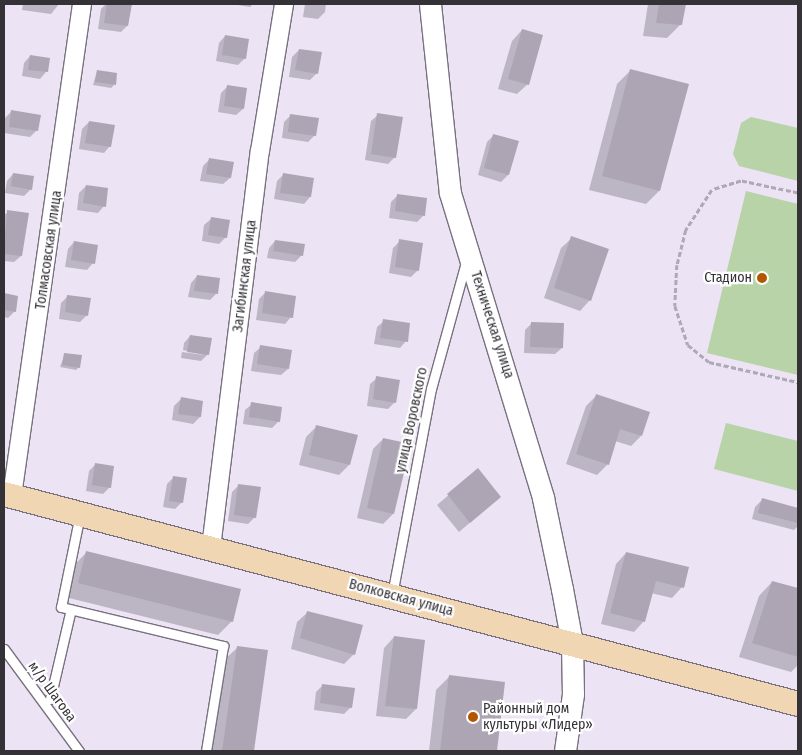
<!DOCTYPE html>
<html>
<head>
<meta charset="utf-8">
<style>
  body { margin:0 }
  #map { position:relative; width:802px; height:755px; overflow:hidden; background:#ece3f4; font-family:"Fira Sans Condensed",sans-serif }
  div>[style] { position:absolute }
  .green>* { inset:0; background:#b7d3a7 }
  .shadow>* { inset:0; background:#0003 }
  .building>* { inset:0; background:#ada5b4 }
  .path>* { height:2.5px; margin-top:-1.25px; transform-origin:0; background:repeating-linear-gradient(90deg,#afa8b6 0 5px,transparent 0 7.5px) }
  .roads { filter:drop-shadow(1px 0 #79717f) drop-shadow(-1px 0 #79717f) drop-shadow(0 1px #79717f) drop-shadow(0 -1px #79717f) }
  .service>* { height:9px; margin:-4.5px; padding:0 4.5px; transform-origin:4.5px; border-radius:4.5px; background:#fff }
  .minor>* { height:18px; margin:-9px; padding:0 9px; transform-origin:9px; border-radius:9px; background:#fff }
  .tertiary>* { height:21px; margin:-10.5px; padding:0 10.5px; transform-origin:10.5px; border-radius:10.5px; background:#fff }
  .secondary>* { height:24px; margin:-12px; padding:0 12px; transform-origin:12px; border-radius:12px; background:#f0d6b3 }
  .dots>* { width:14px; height:14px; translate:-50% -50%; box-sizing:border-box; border:2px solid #fff; border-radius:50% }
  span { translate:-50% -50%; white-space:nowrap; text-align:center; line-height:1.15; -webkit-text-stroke:4.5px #fff; paint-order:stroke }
  .street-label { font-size:14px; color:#343137 }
  .poi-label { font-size:14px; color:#343137 }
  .right { translate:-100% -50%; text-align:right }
  .left { translate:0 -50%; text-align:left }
  .frame { position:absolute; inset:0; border:5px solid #343137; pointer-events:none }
</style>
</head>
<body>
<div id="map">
  <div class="green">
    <div style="clip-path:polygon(751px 117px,798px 128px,798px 181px,739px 166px,733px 154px,741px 123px)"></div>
    <div style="clip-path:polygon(746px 191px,798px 204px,798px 375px,707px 353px)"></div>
    <div style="clip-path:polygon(726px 423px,798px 441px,798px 491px,714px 469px)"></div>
  </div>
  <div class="shadow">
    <div style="clip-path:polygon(23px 4px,59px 4px,51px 14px,22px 10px)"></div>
    <div style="clip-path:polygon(106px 4px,130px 6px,127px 26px,121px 32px,98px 29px,101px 9px)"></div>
    <div style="clip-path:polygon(232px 4px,253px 4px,250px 7px)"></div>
    <div style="clip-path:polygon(305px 4px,326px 4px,325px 12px,318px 19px,303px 17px)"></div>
    <div style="clip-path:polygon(648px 4px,685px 4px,681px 24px,667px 38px,643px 36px)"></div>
    <div style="clip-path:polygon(522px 30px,528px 84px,517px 94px,498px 89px,512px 41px)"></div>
    <div style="clip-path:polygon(225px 36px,245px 58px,238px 65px,216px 61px,219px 43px)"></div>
    <div style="clip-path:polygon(299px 50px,317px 73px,310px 80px,289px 77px,292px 57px)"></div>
    <div style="clip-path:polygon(30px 56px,49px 59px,46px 72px,40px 79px,22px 76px,24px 63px)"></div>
    <div style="clip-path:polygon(631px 70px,659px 191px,646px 204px,589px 190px,617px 84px)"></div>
    <div style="clip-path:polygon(97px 71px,114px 85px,111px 88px,93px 85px)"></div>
    <div style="clip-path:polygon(228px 86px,243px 109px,236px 115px,218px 112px,221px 93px)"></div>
    <div style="clip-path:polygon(11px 112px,37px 130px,30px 137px,4px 133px,5px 118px)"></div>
    <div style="clip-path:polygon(291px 115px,315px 135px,308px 142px,282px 138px,284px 122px)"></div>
    <div style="clip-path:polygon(378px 115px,395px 157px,388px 164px,365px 160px,371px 121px)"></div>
    <div style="clip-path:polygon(89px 122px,110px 146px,104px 153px,79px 149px,82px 129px)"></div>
    <div style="clip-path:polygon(493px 136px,517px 142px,508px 175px,501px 182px,478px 175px,487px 142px)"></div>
    <div style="clip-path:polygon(209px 160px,230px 178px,223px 184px,200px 181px,203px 166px)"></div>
    <div style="clip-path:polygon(13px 174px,31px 189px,24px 196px,5px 193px,7px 181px)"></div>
    <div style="clip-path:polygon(283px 175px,310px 197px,304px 204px,274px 199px,277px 181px)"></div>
    <div style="clip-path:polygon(86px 186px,104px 206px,98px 213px,77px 210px,79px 193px)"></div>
    <div style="clip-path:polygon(398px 195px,424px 215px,417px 222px,389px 218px,391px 202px)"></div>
    <div style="clip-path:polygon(8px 212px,21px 256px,14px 262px,4px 261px,4px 215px)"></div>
    <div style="clip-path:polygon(211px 219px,226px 237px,219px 244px,202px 241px,204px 225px)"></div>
    <div style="clip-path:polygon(572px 238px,590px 300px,580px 311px,544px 298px,561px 248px)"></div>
    <div style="clip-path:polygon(275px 241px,302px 255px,295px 262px,267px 258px,269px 248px)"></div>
    <div style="clip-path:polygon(400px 241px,418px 270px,411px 277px,389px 273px,393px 248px)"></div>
    <div style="clip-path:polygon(74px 242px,93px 263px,87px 270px,65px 267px,68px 249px)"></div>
    <div style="clip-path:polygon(197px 276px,216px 294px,210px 300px,188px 297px,191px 283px)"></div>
    <div style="clip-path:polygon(266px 292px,291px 317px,285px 324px,256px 320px,259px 299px)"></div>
    <div style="clip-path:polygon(4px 295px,17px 297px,15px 311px,8px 318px,4px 317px)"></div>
    <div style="clip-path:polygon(68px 296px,87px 315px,80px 322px,59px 319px,61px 303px)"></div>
    <div style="clip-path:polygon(384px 321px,406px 341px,400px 348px,374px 344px,377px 327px)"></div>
    <div style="clip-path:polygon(532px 323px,562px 348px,555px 354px,524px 353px,525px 330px)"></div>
    <div style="clip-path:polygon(190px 336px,208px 354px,201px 361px,181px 358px,182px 352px,204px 355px,183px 350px,184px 343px)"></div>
    <div style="clip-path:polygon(261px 347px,288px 369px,281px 375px,251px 371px,254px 353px)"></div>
    <div style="clip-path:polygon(65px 354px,79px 367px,76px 370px,60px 367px)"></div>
    <div style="clip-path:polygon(377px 378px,395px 402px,388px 409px,367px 406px,370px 384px)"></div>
    <div style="clip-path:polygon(596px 396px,641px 436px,631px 446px,615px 441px,608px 464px,597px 475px,566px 464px,586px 406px)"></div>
    <div style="clip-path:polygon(181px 399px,202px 402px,200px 417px,193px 424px,172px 420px,174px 406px)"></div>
    <div style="clip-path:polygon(252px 404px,279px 421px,272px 428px,243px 424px,245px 410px)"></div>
    <div style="clip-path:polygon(317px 426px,349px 465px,339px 475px,299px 465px,306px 437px)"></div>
    <div style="clip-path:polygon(383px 439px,393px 514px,383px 524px,357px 518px,373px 449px)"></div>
    <div style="clip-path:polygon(96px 464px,110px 487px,103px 494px,86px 491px,89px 471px)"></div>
    <div style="clip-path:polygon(478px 470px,500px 497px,459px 532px,437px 505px)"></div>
    <div style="clip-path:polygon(173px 478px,182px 502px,175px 509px,163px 507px,167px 484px)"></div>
    <div style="clip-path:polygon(239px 485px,255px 517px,248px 524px,228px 521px,232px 492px)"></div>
    <div style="clip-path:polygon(762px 500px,798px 509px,798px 526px,794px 530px,752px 519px,755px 507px)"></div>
    <div style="clip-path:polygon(87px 552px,232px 621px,218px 635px,65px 597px,73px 566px)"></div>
    <div style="clip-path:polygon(626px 553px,682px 587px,672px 598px,651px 593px,644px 621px,634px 632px,601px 624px,616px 564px)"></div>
    <div style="clip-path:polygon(772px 582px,798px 590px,798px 665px,791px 672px,739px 657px,759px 596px)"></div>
    <div style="clip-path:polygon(308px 612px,354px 654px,344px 664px,291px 649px,297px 622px)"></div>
    <div style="clip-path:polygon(394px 637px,416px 709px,406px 719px,376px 716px,384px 648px)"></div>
    <div style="clip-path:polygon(237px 648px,267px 651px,253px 751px,211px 751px,223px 661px)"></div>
    <div style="clip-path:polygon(449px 677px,504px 683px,496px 751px,429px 751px,436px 690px)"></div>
    <div style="clip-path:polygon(323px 685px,351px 707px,344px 714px,314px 710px,316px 692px)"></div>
  </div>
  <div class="building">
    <div style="clip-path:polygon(107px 4px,132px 4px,128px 26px,104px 23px)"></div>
    <div style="clip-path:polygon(659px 4px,686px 4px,682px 25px,656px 23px)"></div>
    <div style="clip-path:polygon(522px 29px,543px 35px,529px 85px,508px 79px)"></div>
    <div style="clip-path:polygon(225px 35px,249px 39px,246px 59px,222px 55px)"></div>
    <div style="clip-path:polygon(299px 49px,322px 52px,318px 74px,295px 70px)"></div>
    <div style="clip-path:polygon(30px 55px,50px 58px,48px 72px,28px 70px)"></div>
    <div style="clip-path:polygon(630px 69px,689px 84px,660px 191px,602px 176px)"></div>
    <div style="clip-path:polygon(97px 70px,117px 73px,116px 85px,95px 82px)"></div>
    <div style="clip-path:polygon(227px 85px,247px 88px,244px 109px,224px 106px)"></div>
    <div style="clip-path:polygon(11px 110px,41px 115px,38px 131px,9px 127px)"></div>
    <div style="clip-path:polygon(377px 113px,403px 117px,396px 158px,371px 154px)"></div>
    <div style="clip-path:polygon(290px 114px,319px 118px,316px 136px,288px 132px)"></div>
    <div style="clip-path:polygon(89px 121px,115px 125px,111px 147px,85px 143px)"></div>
    <div style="clip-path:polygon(493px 134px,519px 141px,509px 175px,484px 168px)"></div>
    <div style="clip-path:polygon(209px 158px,234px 162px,231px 178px,206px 174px)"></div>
    <div style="clip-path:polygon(13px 173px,34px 176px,32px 190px,11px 186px)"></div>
    <div style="clip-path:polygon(283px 173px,314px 178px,311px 197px,280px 193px)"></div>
    <div style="clip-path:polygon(86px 185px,108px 188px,106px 207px,83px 203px)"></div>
    <div style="clip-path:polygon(397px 194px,427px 198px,425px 216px,395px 211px)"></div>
    <div style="clip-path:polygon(7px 210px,29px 213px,22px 256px,4px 254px)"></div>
    <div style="clip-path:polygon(211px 217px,230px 220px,227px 238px,208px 235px)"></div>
    <div style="clip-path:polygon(571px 236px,609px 249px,591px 301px,554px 288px)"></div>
    <div style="clip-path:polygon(399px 239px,423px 243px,419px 271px,395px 267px)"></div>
    <div style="clip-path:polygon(275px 240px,305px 244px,303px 256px,273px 251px)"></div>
    <div style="clip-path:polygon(74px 241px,98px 245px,95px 264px,71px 260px)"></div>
    <div style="clip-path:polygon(197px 275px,220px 278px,218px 294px,194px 291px)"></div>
    <div style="clip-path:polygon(265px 291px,296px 296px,293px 318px,262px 313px)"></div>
    <div style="clip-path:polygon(4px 293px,18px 296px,16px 312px,4px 310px)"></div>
    <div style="clip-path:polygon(67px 295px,91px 298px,88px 316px,65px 312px)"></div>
    <div style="clip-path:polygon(383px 319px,410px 323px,408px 342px,380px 338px)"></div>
    <div style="clip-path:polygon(531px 322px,564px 323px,563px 348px,530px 347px)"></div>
    <div style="clip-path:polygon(190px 335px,212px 338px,209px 355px,187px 352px)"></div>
    <div style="clip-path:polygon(260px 345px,292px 350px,289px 369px,257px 364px)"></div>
    <div style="clip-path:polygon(64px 353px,82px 355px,80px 368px,62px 365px)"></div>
    <div style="clip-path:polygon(376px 376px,400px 380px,396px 403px,373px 399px)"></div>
    <div style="clip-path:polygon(596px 394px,650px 412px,642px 436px,620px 429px,609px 465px,576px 454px)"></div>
    <div style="clip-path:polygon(181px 397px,203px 401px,201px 417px,178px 414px)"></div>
    <div style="clip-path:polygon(251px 402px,282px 407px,280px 422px,249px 417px)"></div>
    <div style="clip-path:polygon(316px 425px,358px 435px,350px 465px,309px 455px)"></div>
    <div style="clip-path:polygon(383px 438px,411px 444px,394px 514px,367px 508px)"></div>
    <div style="clip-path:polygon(95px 463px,114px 466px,111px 488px,92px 485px)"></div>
    <div style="clip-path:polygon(478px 468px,501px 497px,470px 523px,447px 494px)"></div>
    <div style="clip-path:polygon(173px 476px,187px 478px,183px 503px,169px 501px)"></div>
    <div style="clip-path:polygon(238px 484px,261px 487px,256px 518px,234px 515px)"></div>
    <div style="clip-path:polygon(762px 498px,798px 508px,798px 523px,758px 513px)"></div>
    <div style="clip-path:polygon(86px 551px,241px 589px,233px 622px,78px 583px)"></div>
    <div style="clip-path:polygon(626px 552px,689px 567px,684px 588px,656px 581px,645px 622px,610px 613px)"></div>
    <div style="clip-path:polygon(772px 581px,798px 588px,798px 657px,752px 643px)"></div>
    <div style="clip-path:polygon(307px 611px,363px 625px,355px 655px,300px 638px)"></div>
    <div style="clip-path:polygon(394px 636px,425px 640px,417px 709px,385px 706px)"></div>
    <div style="clip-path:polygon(237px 646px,268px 650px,254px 751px,222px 751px)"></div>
    <div style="clip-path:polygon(449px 675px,505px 682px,497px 751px,440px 751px)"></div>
    <div style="clip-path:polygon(322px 684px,355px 688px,352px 708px,320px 703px)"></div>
  </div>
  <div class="path">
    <div style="left:798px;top:193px;width:58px;rotate:-168.1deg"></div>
    <div style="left:741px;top:181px;width:30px;rotate:163deg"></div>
    <div style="left:712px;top:190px;width:48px;rotate:123deg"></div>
    <div style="left:686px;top:230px;width:36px;rotate:104deg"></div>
    <div style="left:677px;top:265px;width:41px;rotate:92.8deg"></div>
    <div style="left:675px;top:306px;width:41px;rotate:71.6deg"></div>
    <div style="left:688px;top:345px;width:27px;rotate:39deg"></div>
    <div style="left:709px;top:362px;width:91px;rotate:12.7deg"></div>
  </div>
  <div class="roads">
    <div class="service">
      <div style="left:80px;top:514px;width:95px;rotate:101.5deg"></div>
      <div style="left:61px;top:607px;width:167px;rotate:13.5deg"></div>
      <div style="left:223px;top:646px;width:106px;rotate:99.2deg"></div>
      <div style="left:392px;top:595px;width:210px;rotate:-79.3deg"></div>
      <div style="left:431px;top:389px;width:132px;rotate:-74.6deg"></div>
      <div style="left:4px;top:649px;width:127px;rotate:53.7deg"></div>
      <div style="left:50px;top:699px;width:92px;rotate:-76.9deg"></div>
    </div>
    <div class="minor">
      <div style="left:12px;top:496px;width:497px;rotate:-81.9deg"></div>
      <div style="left:211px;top:548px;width:400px;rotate:-83deg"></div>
      <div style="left:260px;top:151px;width:149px;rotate:-80.7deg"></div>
    </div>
    <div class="tertiary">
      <div style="left:430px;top:4px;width:190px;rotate:84deg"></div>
      <div style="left:450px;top:193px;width:319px;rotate:73deg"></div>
      <div style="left:543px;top:498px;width:93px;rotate:78.2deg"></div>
      <div style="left:562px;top:589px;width:55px;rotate:79.5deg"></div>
      <div style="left:572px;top:643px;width:51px;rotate:88.9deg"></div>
      <div style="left:573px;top:694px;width:58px;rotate:98deg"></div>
    </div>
    <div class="secondary">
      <div style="left:4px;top:494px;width:821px;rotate:14.81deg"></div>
    </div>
  </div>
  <div class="dots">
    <div style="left:762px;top:278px;background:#b35601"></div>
    <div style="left:473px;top:717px;background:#b35601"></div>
  </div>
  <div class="street-label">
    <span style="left:49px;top:250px;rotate:-82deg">Толмасовская улица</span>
    <span style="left:245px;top:276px;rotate:-83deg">Загибинская улица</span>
    <span style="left:492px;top:325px;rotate:72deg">Техническая улица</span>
    <span style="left:412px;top:420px;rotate:-78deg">улица Воровского</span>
    <span style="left:401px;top:598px;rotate:15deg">Волковская улица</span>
    <span style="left:52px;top:692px;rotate:54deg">м/р Шагова</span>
  </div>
  <div class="poi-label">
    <span class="right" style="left:752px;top:278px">Стадион</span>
    <span class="left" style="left:483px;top:717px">Районный дом<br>культуры «Лидер»</span>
  </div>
  <div class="frame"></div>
</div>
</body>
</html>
